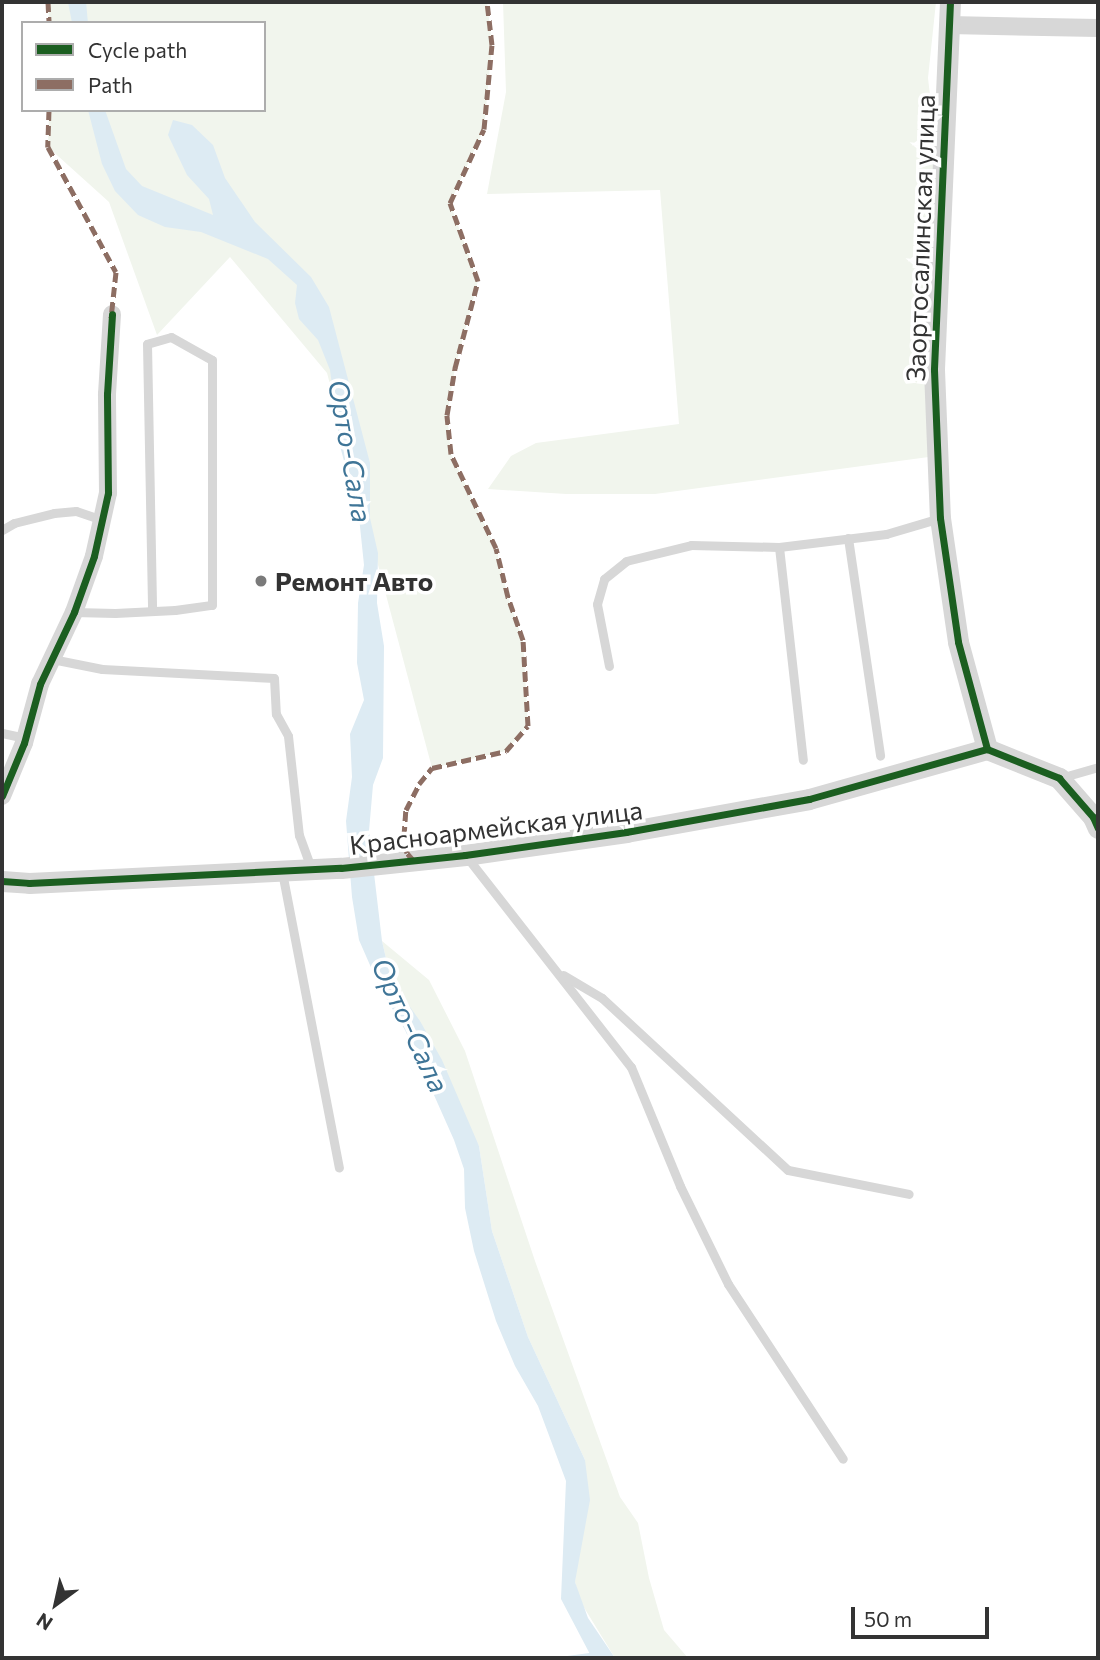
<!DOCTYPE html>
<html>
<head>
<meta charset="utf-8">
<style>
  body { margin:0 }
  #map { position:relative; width:1100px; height:1660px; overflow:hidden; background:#fff; font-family:Commissioner,sans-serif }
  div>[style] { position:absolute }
  .green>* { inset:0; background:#f1f5ed }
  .water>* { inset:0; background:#ddebf3 }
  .stream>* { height:5px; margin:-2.5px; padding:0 2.5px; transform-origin:2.5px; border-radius:2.5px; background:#ddebf3 }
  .service>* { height:9px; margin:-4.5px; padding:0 4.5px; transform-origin:4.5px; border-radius:4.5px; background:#d7d7d7 }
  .minor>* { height:18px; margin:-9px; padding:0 9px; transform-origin:9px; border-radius:9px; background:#d7d7d7 }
  .tertiary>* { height:21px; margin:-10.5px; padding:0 10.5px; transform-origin:10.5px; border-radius:10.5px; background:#d7d7d7 }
  .quiet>* { height:5px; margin-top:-2.5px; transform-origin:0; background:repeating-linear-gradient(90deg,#8d6e63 0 10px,transparent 0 15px) }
  .cycleway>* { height:7px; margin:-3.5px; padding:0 3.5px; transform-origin:3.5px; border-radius:3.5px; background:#1b5e20 }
  .dots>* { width:19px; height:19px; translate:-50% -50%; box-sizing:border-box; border:4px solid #fff; border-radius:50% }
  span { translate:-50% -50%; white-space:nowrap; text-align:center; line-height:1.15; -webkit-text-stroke:7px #fff; paint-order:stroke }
  .street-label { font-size:26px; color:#333 }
  .poi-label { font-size:26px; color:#333; font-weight:700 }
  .left { translate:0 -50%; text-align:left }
  .water-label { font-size:28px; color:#3f7597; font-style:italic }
  .frame { position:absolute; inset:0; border:4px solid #333; pointer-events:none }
  .legend { position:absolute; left:21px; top:21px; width:245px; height:91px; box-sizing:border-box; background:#fff; border:2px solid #adadad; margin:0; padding:9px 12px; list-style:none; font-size:21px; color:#333 }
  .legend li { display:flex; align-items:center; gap:14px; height:35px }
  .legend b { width:35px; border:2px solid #adadad }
  .north { position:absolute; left:21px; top:1569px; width:70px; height:70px; -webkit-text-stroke:5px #fff; paint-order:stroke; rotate:213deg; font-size:19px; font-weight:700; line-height:28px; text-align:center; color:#333 }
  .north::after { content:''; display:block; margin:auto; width:24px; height:32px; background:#333; clip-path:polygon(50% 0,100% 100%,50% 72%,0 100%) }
  .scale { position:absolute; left:851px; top:1607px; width:138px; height:32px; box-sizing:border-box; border:4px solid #333; border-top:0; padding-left:9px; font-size:21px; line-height:24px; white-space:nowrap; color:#333; -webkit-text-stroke:5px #fff; paint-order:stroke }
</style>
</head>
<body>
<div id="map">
  <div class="green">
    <div style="clip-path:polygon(48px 2px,487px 2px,492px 45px,484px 129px,450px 203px,478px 281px,455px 368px,447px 415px,451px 454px,496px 548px,508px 597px,523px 640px,528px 726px,506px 751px,432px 768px,327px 373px,230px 257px,157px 335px,109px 202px,48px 147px,49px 110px,264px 110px,264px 23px,49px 23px)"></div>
    <div style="clip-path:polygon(503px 2px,936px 2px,928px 78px,941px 191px,936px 456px,655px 494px,566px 494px,488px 489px,511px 456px,536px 443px,679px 424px,660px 190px,487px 194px,506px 92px)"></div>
    <div style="clip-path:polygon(382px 941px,429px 980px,465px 1051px,535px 1261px,620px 1497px,638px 1523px,649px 1578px,664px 1630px,688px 1658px,615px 1658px,580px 1601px,575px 1582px,585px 1460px,528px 1337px,492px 1231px,479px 1146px,391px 980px)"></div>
  </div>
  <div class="water">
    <div style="clip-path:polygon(68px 2px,86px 2px,88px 23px,72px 23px)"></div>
    <div style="clip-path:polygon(88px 110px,105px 110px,126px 169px,142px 186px,213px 215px,209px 199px,187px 175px,168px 135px,173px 120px,192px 125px,213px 145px,225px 178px,255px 222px,311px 277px,329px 307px,370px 463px,370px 518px,378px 553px,377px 603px,384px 646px,383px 758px,373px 785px,369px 831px,382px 941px,391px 980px,420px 1021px,442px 1060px,479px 1146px,492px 1231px,528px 1337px,585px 1460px,590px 1500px,575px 1582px,588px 1618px,615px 1658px,592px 1658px,561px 1599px,566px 1481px,538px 1406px,515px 1366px,496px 1321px,474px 1251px,465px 1208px,464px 1169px,454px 1140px,405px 1030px,380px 988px,359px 940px,352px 897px,346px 821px,352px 777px,350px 734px,364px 700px,357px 663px,358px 603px,364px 565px,359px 517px,340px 446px,330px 370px,318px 340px,299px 319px,295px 303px,297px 285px,268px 259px,201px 232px,165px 227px,138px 215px,115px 191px,102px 164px)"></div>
  </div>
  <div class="stream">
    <div style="left:567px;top:1658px;width:28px;rotate:-8deg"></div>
  </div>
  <div class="service">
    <div style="left:2px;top:530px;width:14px;rotate:-30deg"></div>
    <div style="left:14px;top:523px;width:41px;rotate:-14deg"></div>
    <div style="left:54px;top:513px;width:22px;rotate:-5deg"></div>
    <div style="left:76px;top:511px;width:28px;rotate:19deg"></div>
    <div style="left:848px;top:538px;width:220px;rotate:81.6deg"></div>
    <div style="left:779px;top:547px;width:214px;rotate:83.6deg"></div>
    <div style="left:74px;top:612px;width:41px;rotate:1.4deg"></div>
    <div style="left:115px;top:613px;width:60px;rotate:-2.9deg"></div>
    <div style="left:175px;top:610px;width:37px;rotate:-8deg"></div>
    <div style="left:212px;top:605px;width:245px;rotate:-90deg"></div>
    <div style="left:212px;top:360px;width:47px;rotate:-150.7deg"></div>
    <div style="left:171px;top:337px;width:25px;rotate:164deg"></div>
    <div style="left:147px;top:344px;width:267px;rotate:88.9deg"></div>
    <div style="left:52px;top:659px;width:51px;rotate:11.3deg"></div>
    <div style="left:102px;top:669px;width:172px;rotate:3deg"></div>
    <div style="left:274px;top:678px;width:36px;rotate:87deg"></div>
    <div style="left:276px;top:714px;width:25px;rotate:61deg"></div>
    <div style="left:288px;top:736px;width:100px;rotate:83.7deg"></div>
    <div style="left:299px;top:835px;width:35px;rotate:70deg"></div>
    <div style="left:609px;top:666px;width:63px;rotate:-101deg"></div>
    <div style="left:597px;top:604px;width:26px;rotate:-74deg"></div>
    <div style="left:604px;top:579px;width:28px;rotate:-39deg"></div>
    <div style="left:626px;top:561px;width:67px;rotate:-13.8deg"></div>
    <div style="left:691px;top:545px;width:88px;rotate:1.3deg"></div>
    <div style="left:779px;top:547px;width:108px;rotate:-6.9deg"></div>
    <div style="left:886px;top:534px;width:56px;rotate:-16.5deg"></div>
    <div style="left:2px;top:733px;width:24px;rotate:12deg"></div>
    <div style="left:1060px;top:778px;width:40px;rotate:-16deg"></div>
    <div style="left:466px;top:856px;width:268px;rotate:52deg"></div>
    <div style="left:631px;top:1067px;width:129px;rotate:67.6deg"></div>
    <div style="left:680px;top:1186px;width:109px;rotate:63.9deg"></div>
    <div style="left:728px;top:1284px;width:209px;rotate:56.7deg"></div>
    <div style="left:282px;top:872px;width:301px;rotate:79.1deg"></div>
    <div style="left:563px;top:975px;width:45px;rotate:30.5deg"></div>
    <div style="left:602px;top:998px;width:253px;rotate:42.8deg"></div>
    <div style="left:788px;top:1170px;width:123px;rotate:11.2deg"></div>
  </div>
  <div class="minor">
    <div style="left:949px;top:25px;width:149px;rotate:1.2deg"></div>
    <div style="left:2px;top:796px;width:57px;rotate:-67.5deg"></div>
    <div style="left:24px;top:743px;width:61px;rotate:-74.8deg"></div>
    <div style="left:40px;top:684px;width:80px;rotate:-64.7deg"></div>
    <div style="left:74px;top:612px;width:59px;rotate:-70.3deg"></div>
    <div style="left:94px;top:556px;width:65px;rotate:-77.5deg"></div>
    <div style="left:108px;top:493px;width:99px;rotate:-90.6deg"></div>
    <div style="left:107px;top:394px;width:80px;rotate:-86.4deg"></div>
  </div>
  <div class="tertiary">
    <div style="left:950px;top:2px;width:368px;rotate:92.5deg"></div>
    <div style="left:934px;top:370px;width:148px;rotate:87.7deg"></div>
    <div style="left:940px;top:518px;width:125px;rotate:81.7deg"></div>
    <div style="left:958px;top:642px;width:111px;rotate:74.8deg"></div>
    <div style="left:987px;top:749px;width:78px;rotate:21.9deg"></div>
    <div style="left:1059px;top:778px;width:52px;rotate:48.9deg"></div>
    <div style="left:1093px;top:817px;width:12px;rotate:66deg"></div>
    <div style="left:2px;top:881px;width:27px;rotate:4deg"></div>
    <div style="left:29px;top:883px;width:312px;rotate:-2.8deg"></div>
    <div style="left:341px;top:868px;width:125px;rotate:-6deg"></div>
    <div style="left:465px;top:855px;width:163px;rotate:-8.1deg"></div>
    <div style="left:626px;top:832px;width:186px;rotate:-10.2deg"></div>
    <div style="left:809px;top:799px;width:185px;rotate:-15.7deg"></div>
  </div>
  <div class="quiet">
    <div style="left:48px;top:2px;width:21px;rotate:87deg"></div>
    <div style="left:49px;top:110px;width:37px;rotate:92deg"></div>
    <div style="left:48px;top:147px;width:142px;rotate:61.5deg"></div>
    <div style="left:116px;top:272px;width:46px;rotate:96.2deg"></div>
    <div style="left:414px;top:861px;width:11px;rotate:-131deg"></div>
    <div style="left:407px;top:853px;width:17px;rotate:-100deg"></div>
    <div style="left:404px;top:836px;width:26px;rotate:-86deg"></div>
    <div style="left:406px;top:810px;width:29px;rotate:-63deg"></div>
    <div style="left:419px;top:784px;width:21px;rotate:-51deg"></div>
    <div style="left:432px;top:768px;width:76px;rotate:-12.9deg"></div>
    <div style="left:506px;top:751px;width:33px;rotate:-49deg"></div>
    <div style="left:528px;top:726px;width:86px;rotate:-93.3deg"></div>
    <div style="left:523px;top:640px;width:46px;rotate:-109.2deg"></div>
    <div style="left:508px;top:597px;width:50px;rotate:-103.8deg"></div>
    <div style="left:496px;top:548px;width:104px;rotate:-115.6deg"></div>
    <div style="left:451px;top:454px;width:39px;rotate:-96deg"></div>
    <div style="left:447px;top:415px;width:48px;rotate:-80.3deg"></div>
    <div style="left:455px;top:368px;width:90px;rotate:-75.2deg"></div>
    <div style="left:478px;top:281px;width:83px;rotate:-109.7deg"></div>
    <div style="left:450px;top:203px;width:81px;rotate:-65.3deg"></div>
    <div style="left:484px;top:129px;width:84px;rotate:-84.6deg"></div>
    <div style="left:492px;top:45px;width:43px;rotate:-96.6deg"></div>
  </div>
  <div class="cycleway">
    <div style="left:950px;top:2px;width:368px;rotate:92.5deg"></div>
    <div style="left:934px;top:370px;width:148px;rotate:87.7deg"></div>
    <div style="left:940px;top:518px;width:125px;rotate:81.7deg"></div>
    <div style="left:958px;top:642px;width:111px;rotate:74.8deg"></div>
    <div style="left:987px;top:749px;width:78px;rotate:21.9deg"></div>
    <div style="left:1059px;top:778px;width:52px;rotate:48.9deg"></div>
    <div style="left:1093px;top:817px;width:12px;rotate:66deg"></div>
    <div style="left:2px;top:796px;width:57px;rotate:-67.5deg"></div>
    <div style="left:24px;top:743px;width:61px;rotate:-74.8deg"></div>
    <div style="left:40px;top:684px;width:80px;rotate:-64.7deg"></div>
    <div style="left:74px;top:612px;width:59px;rotate:-70.3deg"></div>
    <div style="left:94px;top:556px;width:65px;rotate:-77.5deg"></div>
    <div style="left:108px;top:493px;width:99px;rotate:-90.6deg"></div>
    <div style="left:107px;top:394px;width:80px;rotate:-86.4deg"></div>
    <div style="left:2px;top:881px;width:27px;rotate:4deg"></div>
    <div style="left:29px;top:883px;width:312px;rotate:-2.8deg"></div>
    <div style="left:341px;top:868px;width:125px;rotate:-6deg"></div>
    <div style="left:465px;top:855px;width:163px;rotate:-8.1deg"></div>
    <div style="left:626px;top:832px;width:186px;rotate:-10.2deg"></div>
    <div style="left:809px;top:799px;width:185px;rotate:-15.7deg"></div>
  </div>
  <div class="dots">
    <div style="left:261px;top:581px;background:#7a7a7a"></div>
  </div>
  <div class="street-label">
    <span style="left:920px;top:238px;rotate:-88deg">Заортосалинская улица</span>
    <span style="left:496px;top:827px;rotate:-7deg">Красноармейская улица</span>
  </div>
  <div class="poi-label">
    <span class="left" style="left:275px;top:581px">Ремонт Авто</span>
  </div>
  <div class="water-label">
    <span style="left:351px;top:451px;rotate:80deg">Орто-Сала</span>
    <span style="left:411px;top:1025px;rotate:65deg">Орто-Сала</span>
  </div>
  <div class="frame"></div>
  <ul class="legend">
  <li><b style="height:9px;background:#1b5e20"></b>Cycle path</li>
  <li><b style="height:9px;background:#8d6e63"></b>Path</li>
  </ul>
  <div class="north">N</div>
  <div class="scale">50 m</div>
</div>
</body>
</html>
